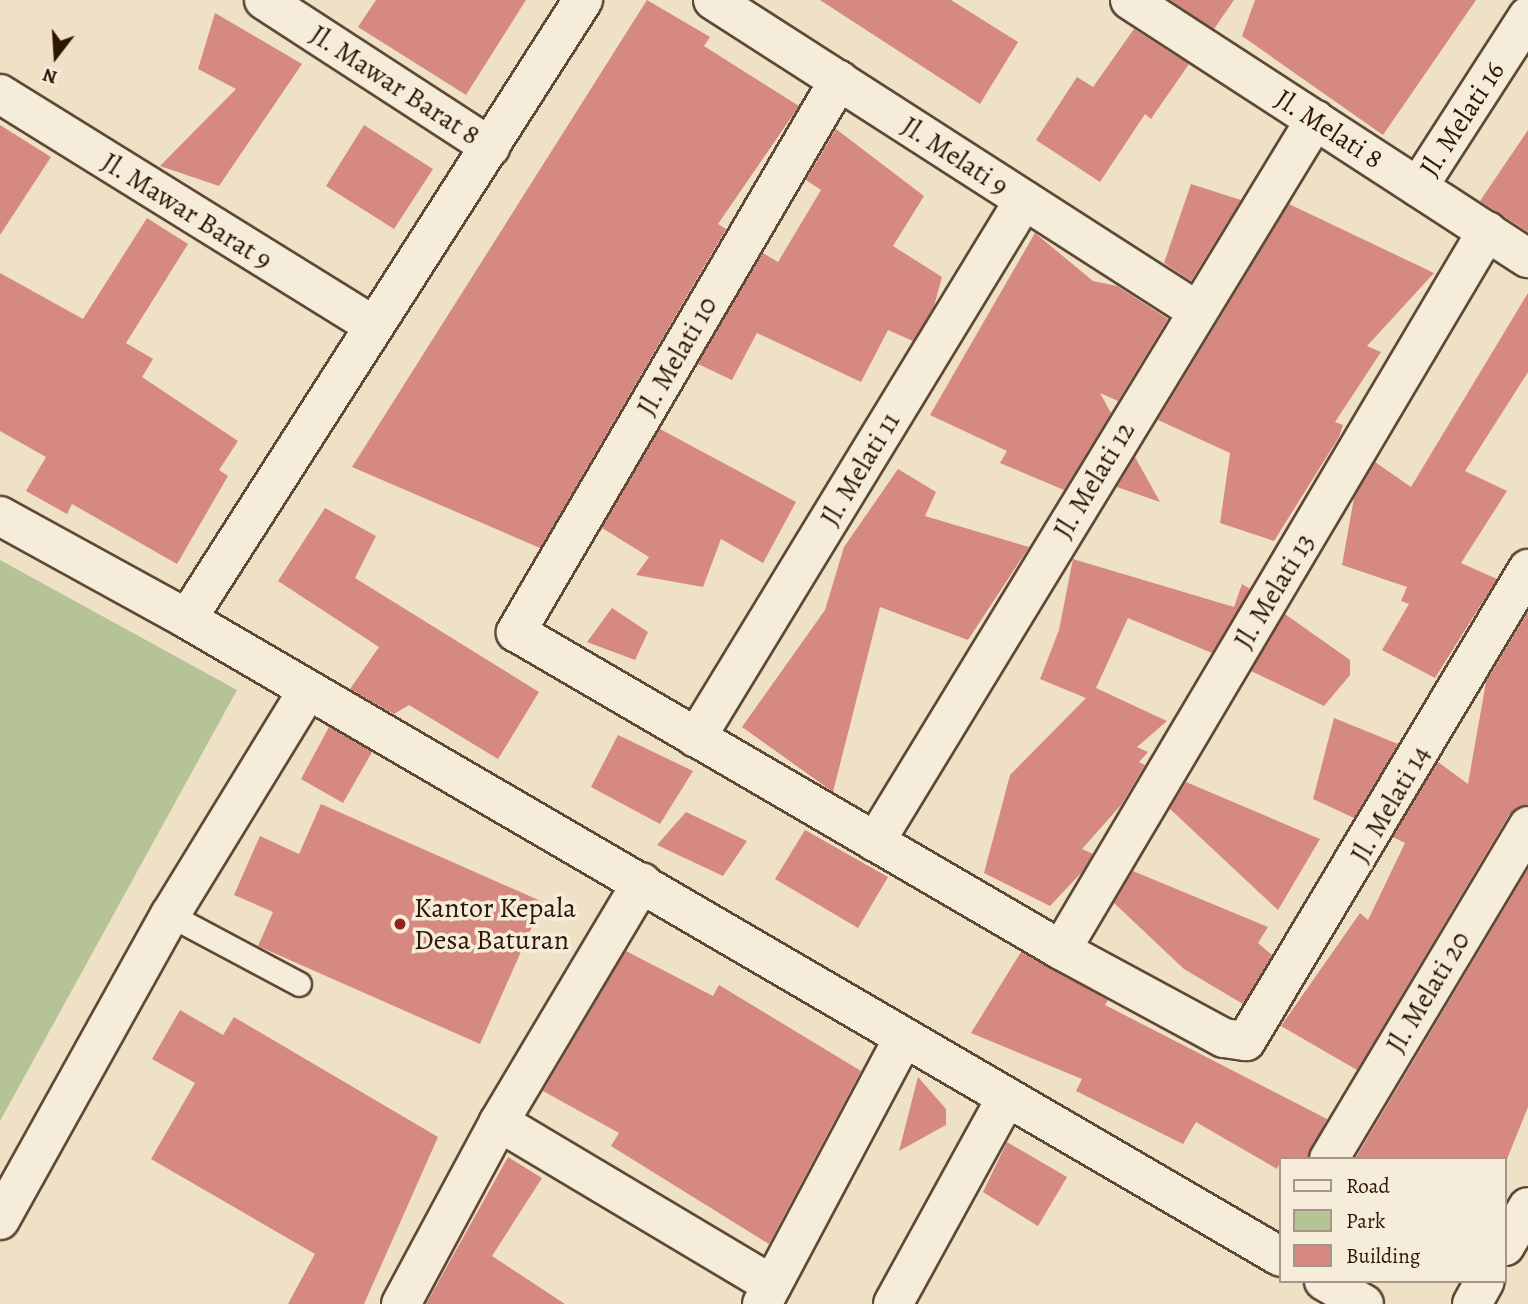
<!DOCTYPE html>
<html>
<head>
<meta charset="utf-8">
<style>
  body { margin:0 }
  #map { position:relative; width:1528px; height:1304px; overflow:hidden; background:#efe1c5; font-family:Alegreya,serif }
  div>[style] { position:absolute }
  .green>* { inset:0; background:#b6c397 }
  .building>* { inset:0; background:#d68981 }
  .roads { filter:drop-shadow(2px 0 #5f4936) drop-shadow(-2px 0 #5f4936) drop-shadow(0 2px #5f4936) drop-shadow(0 -2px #5f4936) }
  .lane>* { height:23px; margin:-11.5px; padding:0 11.5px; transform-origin:11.5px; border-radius:11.5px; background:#f5ecd9 }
  .street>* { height:38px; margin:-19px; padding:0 19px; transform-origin:19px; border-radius:19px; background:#f5ecd9 }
  .secondary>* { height:38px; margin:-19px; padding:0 19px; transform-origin:19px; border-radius:19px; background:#f5ecd9 }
  .dots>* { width:19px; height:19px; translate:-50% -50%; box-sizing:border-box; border:4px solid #f5ecd9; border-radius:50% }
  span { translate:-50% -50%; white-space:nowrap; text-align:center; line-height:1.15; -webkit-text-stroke:7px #f5ecd9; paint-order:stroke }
  .street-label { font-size:28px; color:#2f1606 }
  .poi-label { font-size:28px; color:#2f1606 }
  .left { translate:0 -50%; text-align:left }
  .legend { position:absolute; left:1279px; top:1157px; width:228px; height:126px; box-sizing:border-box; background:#f5ecd9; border:2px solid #a69685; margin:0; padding:9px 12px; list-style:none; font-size:21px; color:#2f1606 }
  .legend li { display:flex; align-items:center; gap:14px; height:35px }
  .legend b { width:35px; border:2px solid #a69685 }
  .north { position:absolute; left:21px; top:21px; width:70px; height:70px; -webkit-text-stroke:5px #f5ecd9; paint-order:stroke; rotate:197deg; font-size:19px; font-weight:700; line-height:28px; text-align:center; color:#2f1606 }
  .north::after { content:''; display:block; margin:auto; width:24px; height:32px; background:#2f1606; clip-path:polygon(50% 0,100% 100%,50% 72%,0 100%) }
</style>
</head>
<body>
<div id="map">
  <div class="green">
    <div style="clip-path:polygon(0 560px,237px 690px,0 1121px)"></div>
  </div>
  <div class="building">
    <div style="clip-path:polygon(376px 0,526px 0,466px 95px,358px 27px)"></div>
    <div style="clip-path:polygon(647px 0,710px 37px,704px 46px,799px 106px,718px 224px,726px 229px,540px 548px,352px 467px)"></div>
    <div style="clip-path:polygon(820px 0,951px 0,1018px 42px,980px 104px)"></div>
    <div style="clip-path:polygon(1170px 0,1234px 0,1214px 29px)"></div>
    <div style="clip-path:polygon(1255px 0,1476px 0,1383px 135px,1242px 36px)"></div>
    <div style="clip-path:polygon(215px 13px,302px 64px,219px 186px,160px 166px,236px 89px,198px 69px)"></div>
    <div style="clip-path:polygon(1134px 29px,1189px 64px,1151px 119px,1145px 114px,1100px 182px,1036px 140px,1077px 77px,1093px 87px)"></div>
    <div style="clip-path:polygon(0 125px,51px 157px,0 235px)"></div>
    <div style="clip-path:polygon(364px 125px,433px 169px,394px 229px,326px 186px)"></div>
    <div style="clip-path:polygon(836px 129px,924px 196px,893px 246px,942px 277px,934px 306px,913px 341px,888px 330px,861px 382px,757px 333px,732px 380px,698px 364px,763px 253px,778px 262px,821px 190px,806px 180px)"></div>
    <div style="clip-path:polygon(1528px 130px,1528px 232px,1480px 201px)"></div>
    <div style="clip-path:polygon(1191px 184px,1241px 200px,1191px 281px,1164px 263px)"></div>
    <div style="clip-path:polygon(1289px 204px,1434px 273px,1367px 346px,1381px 352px,1335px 422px,1343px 425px,1339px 437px,1274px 541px,1220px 523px,1230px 453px,1158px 420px)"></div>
    <div style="clip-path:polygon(147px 218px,188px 244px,126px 343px,153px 359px,142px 377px,238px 441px,219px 470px,228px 476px,177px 564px,72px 504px,67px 514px,26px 491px,46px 457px,0 431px,0 273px,83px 319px)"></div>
    <div style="clip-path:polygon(1035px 233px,1093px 281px,1117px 286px,1168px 319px,1118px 401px,1100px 393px,1111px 413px,1064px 490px,1000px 463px,1007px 451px,930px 415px)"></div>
    <div style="clip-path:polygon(1528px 293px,1528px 372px,1465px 471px,1507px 491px,1461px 563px,1497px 579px,1435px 678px,1382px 650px,1409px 604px,1401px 601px,1407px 587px,1342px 565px,1354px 498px,1375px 462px,1411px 487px)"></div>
    <div style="clip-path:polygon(660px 429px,796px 502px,763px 563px,721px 539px,703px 587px,636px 575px,649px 557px,602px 528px)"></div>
    <div style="clip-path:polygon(1135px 457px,1160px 502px,1117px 487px)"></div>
    <div style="clip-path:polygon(898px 469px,936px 492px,925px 516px,1029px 547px,968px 640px,880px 607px,833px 792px,742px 727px,825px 610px,844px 547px)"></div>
    <div style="clip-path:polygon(325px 508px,376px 536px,355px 578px,539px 692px,498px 759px,409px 705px,394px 714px,350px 689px,379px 647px,278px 581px)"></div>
    <div style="clip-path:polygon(1073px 559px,1234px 607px,1242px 584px,1250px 589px,1212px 653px,1128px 618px,1096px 688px,1167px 721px,1137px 747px,1148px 752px,1139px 762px,1145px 765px,1121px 805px,1082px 849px,1093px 854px,1082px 872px,1050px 906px,984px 873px,1010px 775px,1086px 698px,1040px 679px,1059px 630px)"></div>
    <div style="clip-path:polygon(612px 608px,648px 632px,635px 660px,587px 642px)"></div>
    <div style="clip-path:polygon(1528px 612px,1528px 804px,1509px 815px,1357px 1070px,1281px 1026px,1360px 913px,1368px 920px,1405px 843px,1393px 837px,1438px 762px,1468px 784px,1486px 682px)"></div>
    <div style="clip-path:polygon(1285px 614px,1350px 660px,1350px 675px,1324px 706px,1251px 671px)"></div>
    <div style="clip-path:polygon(1334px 718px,1398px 744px,1354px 818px,1313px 799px)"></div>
    <div style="clip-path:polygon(329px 727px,372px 752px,343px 803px,301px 779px)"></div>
    <div style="clip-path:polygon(618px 735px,693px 771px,660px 824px,591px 787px)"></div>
    <div style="clip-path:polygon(1186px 782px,1320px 839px,1278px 910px,1170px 809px)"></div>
    <div style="clip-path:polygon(321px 804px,543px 902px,480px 1044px,258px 946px,273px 912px,234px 895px,260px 836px,299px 854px)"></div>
    <div style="clip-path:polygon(686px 812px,747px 841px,723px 876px,657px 845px)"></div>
    <div style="clip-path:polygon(805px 830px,888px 877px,858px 928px,775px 879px)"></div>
    <div style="clip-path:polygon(1528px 869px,1528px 1107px,1507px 1159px,1355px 1159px)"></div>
    <div style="clip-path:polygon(1133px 871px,1268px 927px,1258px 943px,1272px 955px,1243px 1004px,1184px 969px,1114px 903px)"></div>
    <div style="clip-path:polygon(626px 951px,713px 996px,719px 985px,861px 1071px,769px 1244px,611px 1146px,619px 1133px,543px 1091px)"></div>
    <div style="clip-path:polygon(1021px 952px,1108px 1000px,1105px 1005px,1327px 1119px,1307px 1159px,1281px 1159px,1277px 1169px,1196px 1122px,1183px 1144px,1076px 1091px,1082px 1079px,971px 1033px)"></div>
    <div style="clip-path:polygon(180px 1010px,223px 1035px,234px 1017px,438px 1137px,364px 1304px,288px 1304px,315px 1254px,151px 1159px,195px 1083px,152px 1059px)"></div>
    <div style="clip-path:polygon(918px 1077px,946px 1109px,946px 1125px,899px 1151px)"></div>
    <div style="clip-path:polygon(1007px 1142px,1067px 1177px,1038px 1226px,983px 1192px)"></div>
    <div style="clip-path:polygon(508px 1157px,542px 1178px,492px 1256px,565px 1304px,426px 1304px)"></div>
  </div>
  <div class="roads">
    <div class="lane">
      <div style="left:170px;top:915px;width:146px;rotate:28.1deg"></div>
    </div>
    <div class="street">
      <div style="left:264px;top:0;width:270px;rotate:33deg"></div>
      <div style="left:713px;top:0;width:575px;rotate:32.72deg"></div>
      <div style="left:1130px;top:0;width:474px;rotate:33deg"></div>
      <div style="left:839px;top:80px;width:640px;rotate:120.33deg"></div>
      <div style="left:516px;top:632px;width:631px;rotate:30.26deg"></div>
      <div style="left:1061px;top:950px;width:185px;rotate:28.4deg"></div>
      <div style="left:1224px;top:1038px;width:22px;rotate:8deg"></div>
      <div style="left:1246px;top:1041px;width:550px;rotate:-59.14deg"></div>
      <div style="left:0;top:94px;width:440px;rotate:31.8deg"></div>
      <div style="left:1418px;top:187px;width:203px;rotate:-57.2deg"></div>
      <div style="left:696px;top:738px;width:630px;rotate:-58.63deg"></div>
      <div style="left:875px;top:842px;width:846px;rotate:-58.64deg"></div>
      <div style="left:1061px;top:950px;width:836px;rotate:-59.35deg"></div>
      <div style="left:499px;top:1122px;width:318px;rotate:30.8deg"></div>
      <div style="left:1329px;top:1159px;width:388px;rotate:-59.1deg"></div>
      <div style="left:0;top:1220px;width:349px;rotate:-60.9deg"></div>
      <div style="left:170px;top:915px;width:260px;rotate:-58.5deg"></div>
      <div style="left:1505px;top:1246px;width:45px;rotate:-59.5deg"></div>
      <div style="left:401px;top:1304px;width:207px;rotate:-61.7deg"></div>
      <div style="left:499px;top:1122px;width:279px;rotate:-59.2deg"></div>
      <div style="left:762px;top:1304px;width:302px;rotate:-62deg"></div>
      <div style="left:893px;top:1304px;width:236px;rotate:-61.2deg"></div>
      <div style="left:1472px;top:1304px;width:26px;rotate:-61deg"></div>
    </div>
    <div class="secondary">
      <div style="left:0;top:516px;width:213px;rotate:28.8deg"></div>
      <div style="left:187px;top:619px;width:735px;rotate:-57.39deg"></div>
      <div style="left:187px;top:619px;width:1266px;rotate:30.25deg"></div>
      <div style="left:1324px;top:1281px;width:46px;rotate:29.9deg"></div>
    </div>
  </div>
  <div class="dots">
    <div style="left:400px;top:924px;background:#8f2418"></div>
  </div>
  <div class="street-label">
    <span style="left:395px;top:85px;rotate:33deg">Jl. Mawar Barat 8</span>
    <span style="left:1462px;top:119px;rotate:-57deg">Jl. Melati 16</span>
    <span style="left:1329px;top:129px;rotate:33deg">Jl. Melati 8</span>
    <span style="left:955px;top:156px;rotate:33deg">Jl. Melati 9</span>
    <span style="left:187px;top:211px;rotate:32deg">Jl. Mawar Barat 9</span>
    <span style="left:677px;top:356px;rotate:-60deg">Jl. Melati 10</span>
    <span style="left:860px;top:469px;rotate:-59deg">Jl. Melati 11</span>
    <span style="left:1094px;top:480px;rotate:-59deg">Jl. Melati 12</span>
    <span style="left:1274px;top:591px;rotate:-59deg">Jl. Melati 13</span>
    <span style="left:1390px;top:804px;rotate:-60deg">Jl. Melati 14</span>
    <span style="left:1428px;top:992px;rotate:-59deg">Jl. Melati 20</span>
  </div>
  <div class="poi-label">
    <span class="left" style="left:414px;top:924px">Kantor Kepala<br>Desa Baturan</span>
  </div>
  <ul class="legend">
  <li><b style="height:9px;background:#f5ecd9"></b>Road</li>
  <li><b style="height:19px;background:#b6c397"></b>Park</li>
  <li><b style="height:19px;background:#d68981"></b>Building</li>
  </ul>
  <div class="north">N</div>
</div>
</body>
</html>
